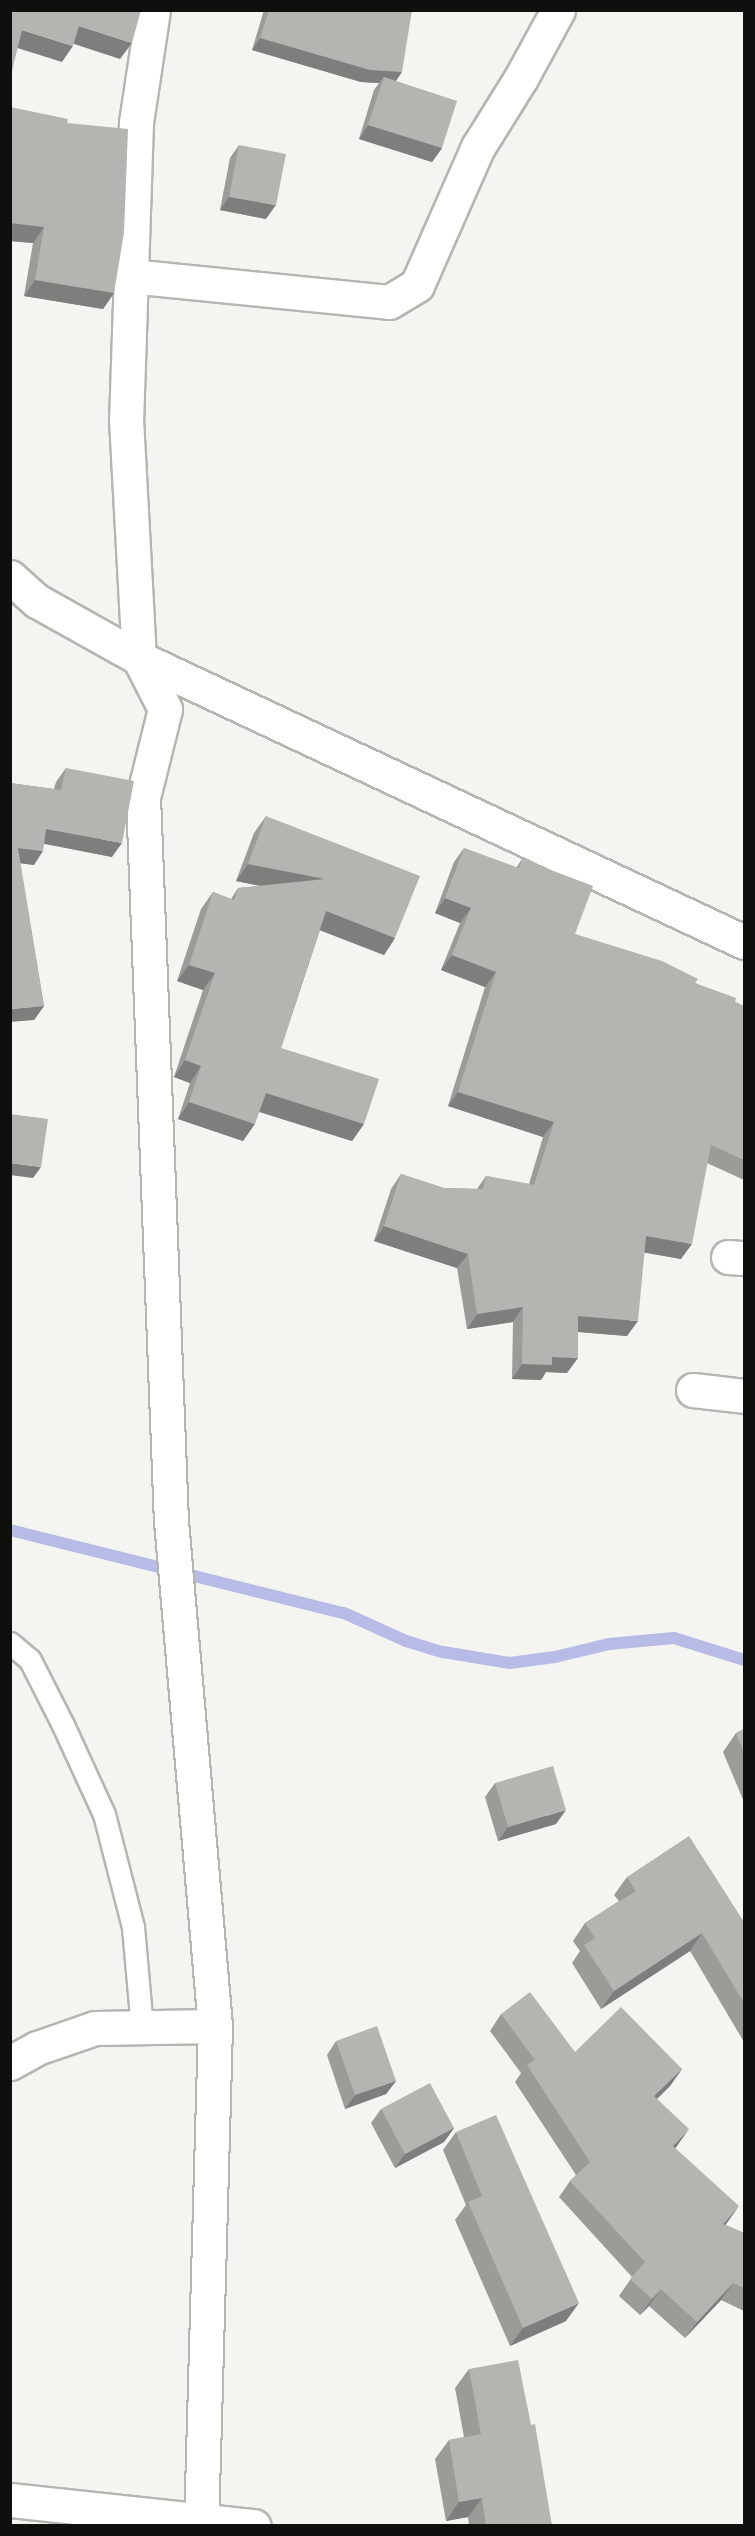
<!DOCTYPE html>
<html>
<head>
<meta charset="utf-8">
<style>
  body { margin:0 }
  #map { position:relative; width:755px; height:2536px; overflow:hidden; background:#f4f4f1; font-family:"Zilla Slab",serif }
  div>[style] { position:absolute }
  .stream>* { height:12px; margin:-6px; padding:0 6px; transform-origin:6px; border-radius:6px; background:#b8bbe5 }
  .roads { filter:drop-shadow(2px 0 #b5b5b1) drop-shadow(-2px 0 #b5b5b1) drop-shadow(0 2px #b5b5b1) drop-shadow(0 -2px #b5b5b1) }
  .service>* { height:21px; margin:-10.5px; padding:0 10.5px; transform-origin:10.5px; border-radius:10.5px; background:#fff }
  .minor>* { height:33px; margin:-16.5px; padding:0 16.5px; transform-origin:16.5px; border-radius:16.5px; background:#fff }
  .wall>* { inset:0; background:#9b9c98 }
  .shaded-wall>* { inset:0; background:#7e7f7c }
  .building>* { inset:0; background:#b4b5b1 }
  span { translate:-50% -50%; white-space:nowrap; text-align:center; line-height:1.15; -webkit-text-stroke:6px #f4f4f1; paint-order:stroke }
  .frame { position:absolute; inset:0; border:12px solid #0f0f0e; pointer-events:none }
</style>
</head>
<body>
<div id="map">
  <div class="stream">
    <div style="left:10px;top:1530px;width:344px;rotate:14deg"></div>
    <div style="left:344px;top:1613px;width:68px;rotate:24.3deg"></div>
    <div style="left:406px;top:1641px;width:39px;rotate:17deg"></div>
    <div style="left:443px;top:1652px;width:68px;rotate:9.3deg"></div>
    <div style="left:510px;top:1663px;width:45px;rotate:-7.6deg"></div>
    <div style="left:555px;top:1657px;width:56px;rotate:-13.5deg"></div>
    <div style="left:609px;top:1644px;width:65px;rotate:-5.3deg"></div>
    <div style="left:674px;top:1638px;width:73px;rotate:17.4deg"></div>
  </div>
  <div class="roads">
    <div class="service">
      <div style="left:10px;top:1643px;width:26px;rotate:40deg"></div>
      <div style="left:30px;top:1660px;width:73px;rotate:63.1deg"></div>
      <div style="left:63px;top:1725px;width:98px;rotate:65.3deg"></div>
      <div style="left:104px;top:1814px;width:117px;rotate:75.6deg"></div>
      <div style="left:133px;top:1927px;width:100px;rotate:84.9deg"></div>
    </div>
    <div class="minor">
      <div style="left:153px;top:10px;width:113px;rotate:98.6deg"></div>
      <div style="left:136px;top:122px;width:297px;rotate:91.9deg"></div>
      <div style="left:126px;top:419px;width:239px;rotate:86.9deg"></div>
      <div style="left:139px;top:658px;width:57px;rotate:63deg"></div>
      <div style="left:165px;top:709px;width:91px;rotate:104deg"></div>
      <div style="left:143px;top:797px;width:725px;rotate:87.79deg"></div>
      <div style="left:171px;top:1521px;width:507px;rotate:85.02deg"></div>
      <div style="left:215px;top:2026px;width:500px;rotate:91.6deg"></div>
      <div style="left:130px;top:276px;width:260px;rotate:5.7deg"></div>
      <div style="left:389px;top:302px;width:33px;rotate:-31deg"></div>
      <div style="left:417px;top:285px;width:151px;rotate:-66.2deg"></div>
      <div style="left:478px;top:147px;width:81px;rotate:-58.1deg"></div>
      <div style="left:521px;top:78px;width:77px;rotate:-61.4deg"></div>
      <div style="left:10px;top:577px;width:36px;rotate:42deg"></div>
      <div style="left:37px;top:601px;width:117px;rotate:29.2deg"></div>
      <div style="left:139px;top:658px;width:668px;rotate:25.15deg"></div>
      <div style="left:728px;top:1257px;width:16px;rotate:4deg"></div>
      <div style="left:693px;top:1390px;width:51px;rotate:6.7deg"></div>
      <div style="left:10px;top:2063px;width:31px;rotate:-29deg"></div>
      <div style="left:37px;top:2048px;width:61px;rotate:-19deg"></div>
      <div style="left:95px;top:2028px;width:120px;rotate:-1deg"></div>
      <div style="left:10px;top:2500px;width:245px;rotate:6.1deg"></div>
    </div>
  </div>
  <div class="wall">
    <div style="clip-path:polygon(264px 10px,412px 10px,396px 81px,442px 148px,432px 162px,359px 139px,374px 90px,379px 83px,361px 82px,252px 50px)"></div>
    <div style="clip-path:polygon(10px 107px,67px 123px,114px 293px,103px 309px,24px 296px,33px 243px,10px 241px)"></div>
    <div style="clip-path:polygon(239px 145px,266px 219px,220px 210px,230px 158px)"></div>
    <div style="clip-path:polygon(66px 768px,112px 857px,44px 844px,34px 865px,20px 863px,44px 1006px,34px 1020px,10px 783px,54px 789px,56px 782px)"></div>
    <div style="clip-path:polygon(266px 816px,395px 938px,384px 955px,320px 930px,281px 1048px,364px 1124px,352px 1141px,259px 1112px,243px 1141px,178px 1119px,190px 1083px,174px 1077px,203px 990px,177px 981px,201px 909px,213px 892px,231px 899px,238px 888px,260px 886px,236px 881px,254px 833px)"></div>
    <div style="clip-path:polygon(464px 848px,516px 868px,522px 859px,575px 934px,695px 983px,735px 1002px,744px 1006px,744px 1180px,707px 1163px,681px 1259px,644px 1252px,627px 1336px,578px 1332px,567px 1373px,546px 1372px,541px 1380px,512px 1379px,513px 1322px,467px 1329px,457px 1268px,374px 1241px,391px 1189px,401px 1174px,444px 1188px,477px 1189px,486px 1176px,529px 1184px,543px 1137px,448px 1106px,485px 987px,441px 970px,460px 923px,435px 913px,454px 862px)"></div>
    <div style="clip-path:polygon(744px 1729px,744px 1802px,723px 1752px,736px 1733px)"></div>
    <div style="clip-path:polygon(495px 1783px,556px 1824px,498px 1841px,485px 1797px)"></div>
    <div style="clip-path:polygon(627px 1877px,744px 1922px,744px 2042px,690px 1951px,601px 2009px,572px 1963px,580px 1951px,573px 1941px,585px 1923px,619px 1901px,614px 1895px)"></div>
    <div style="clip-path:polygon(501px 2014px,575px 2052px,682px 2069px,670px 2086px,657px 2099px,677px 2146px,675px 2148px,726px 2225px,744px 2233px,744px 2311px,721px 2300px,685px 2338px,649px 2306px,640px 2315px,619px 2296px,632px 2277px,559px 2197px,570px 2181px,576px 2175px,515px 2082px,521px 2073px,490px 2031px)"></div>
    <div style="clip-path:polygon(336px 2041px,396px 2081px,386px 2094px,345px 2109px,327px 2055px)"></div>
    <div style="clip-path:polygon(381px 2109px,454px 2128px,444px 2142px,395px 2168px,371px 2123px)"></div>
    <div style="clip-path:polygon(456px 2132px,566px 2321px,510px 2346px,455px 2220px,466px 2205px,443px 2150px)"></div>
    <div style="clip-path:polygon(469px 2369px,531px 2425px,552px 2526px,469px 2526px,468px 2517px,446px 2521px,435px 2459px,449px 2440px,464px 2437px,455px 2388px)"></div>
  </div>
  <div class="shaded-wall">
    <div style="clip-path:polygon(79px 26px,132px 43px,120px 59px,68px 42px)"></div>
    <div style="clip-path:polygon(22px 30px,73px 46px,62px 62px,11px 46px)"></div>
    <div style="clip-path:polygon(260px 38px,402px 72px,394px 84px,384px 77px,379px 83px,361px 82px,252px 50px)"></div>
    <div style="clip-path:polygon(368px 125px,442px 148px,432px 162px,359px 139px)"></div>
    <div style="clip-path:polygon(229px 197px,276px 205px,266px 219px,220px 210px)"></div>
    <div style="clip-path:polygon(10px 223px,44px 227px,33px 243px,10px 241px)"></div>
    <div style="clip-path:polygon(35px 280px,114px 293px,103px 309px,24px 296px)"></div>
    <div style="clip-path:polygon(46px 829px,122px 843px,112px 857px,37px 842px)"></div>
    <div style="clip-path:polygon(18px 848px,43px 851px,34px 865px,10px 862px)"></div>
    <div style="clip-path:polygon(248px 864px,325px 879px,313px 896px,236px 881px)"></div>
    <div style="clip-path:polygon(445px 898px,471px 908px,460px 923px,435px 913px)"></div>
    <div style="clip-path:polygon(326px 911px,395px 938px,384px 955px,314px 928px)"></div>
    <div style="clip-path:polygon(452px 955px,496px 972px,485px 987px,441px 970px)"></div>
    <div style="clip-path:polygon(189px 965px,215px 973px,203px 990px,177px 981px)"></div>
    <div style="clip-path:polygon(44px 1006px,34px 1020px,10px 1022px,10px 1009px)"></div>
    <div style="clip-path:polygon(185px 1060px,201px 1066px,190px 1083px,174px 1077px)"></div>
    <div style="clip-path:polygon(458px 1092px,554px 1122px,543px 1137px,448px 1106px)"></div>
    <div style="clip-path:polygon(266px 1093px,364px 1124px,352px 1141px,254px 1110px)"></div>
    <div style="clip-path:polygon(189px 1102px,255px 1124px,243px 1141px,178px 1119px)"></div>
    <div style="clip-path:polygon(10px 1163px,41px 1167px,33px 1178px,10px 1175px)"></div>
    <div style="clip-path:polygon(384px 1226px,468px 1254px,457px 1268px,374px 1241px)"></div>
    <div style="clip-path:polygon(646px 1236px,692px 1244px,681px 1259px,635px 1251px)"></div>
    <div style="clip-path:polygon(523px 1307px,513px 1322px,467px 1329px,477px 1314px)"></div>
    <div style="clip-path:polygon(578px 1316px,638px 1321px,627px 1336px,567px 1331px)"></div>
    <div style="clip-path:polygon(552px 1357px,578px 1358px,567px 1373px,546px 1372px,541px 1380px,512px 1379px,522px 1364px)"></div>
    <div style="clip-path:polygon(566px 1810px,556px 1824px,498px 1841px,508px 1827px)"></div>
    <div style="clip-path:polygon(702px 1933px,690px 1951px,601px 2009px,614px 1991px)"></div>
    <div style="clip-path:polygon(682px 2069px,670px 2086px,642px 2113px,654px 2096px)"></div>
    <div style="clip-path:polygon(396px 2081px,386px 2094px,345px 2109px,355px 2095px)"></div>
    <div style="clip-path:polygon(454px 2128px,444px 2142px,395px 2168px,405px 2154px)"></div>
    <div style="clip-path:polygon(689px 2129px,677px 2146px,661px 2163px,673px 2146px)"></div>
    <div style="clip-path:polygon(739px 2206px,727px 2223px,711px 2240px,723px 2224px)"></div>
    <div style="clip-path:polygon(733px 2283px,721px 2300px,685px 2338px,697px 2322px)"></div>
    <div style="clip-path:polygon(661px 2289px,649px 2306px,640px 2315px,652px 2299px)"></div>
    <div style="clip-path:polygon(579px 2303px,566px 2321px,510px 2346px,523px 2328px)"></div>
    <div style="clip-path:polygon(482px 2498px,468px 2517px,446px 2521px,459px 2502px)"></div>
  </div>
  <div class="building">
    <div style="clip-path:polygon(10px 10px,141px 10px,132px 43px,79px 26px,73px 46px,22px 30px,10px 79px)"></div>
    <div style="clip-path:polygon(269px 10px,412px 10px,402px 72px,370px 70px,260px 38px)"></div>
    <div style="clip-path:polygon(384px 77px,457px 101px,442px 148px,368px 125px)"></div>
    <div style="clip-path:polygon(10px 107px,68px 119px,67px 123px,128px 129px,124px 233px,114px 293px,35px 280px,44px 227px,10px 223px)"></div>
    <div style="clip-path:polygon(239px 145px,286px 154px,276px 205px,229px 197px)"></div>
    <div style="clip-path:polygon(66px 768px,134px 781px,122px 843px,46px 829px,43px 851px,18px 848px,44px 1006px,10px 1009px,10px 783px,61px 790px)"></div>
    <div style="clip-path:polygon(266px 816px,420px 876px,395px 938px,326px 911px,281px 1048px,379px 1079px,364px 1124px,266px 1093px,255px 1124px,189px 1102px,201px 1066px,185px 1060px,215px 973px,189px 965px,213px 892px,234px 900px,238px 888px,325px 879px,248px 864px)"></div>
    <div style="clip-path:polygon(464px 848px,519px 868px,522px 859px,593px 886px,575px 934px,662px 961px,698px 979px,695px 983px,736px 998px,735px 1002px,744px 1006px,744px 1160px,711px 1145px,692px 1244px,646px 1236px,638px 1321px,578px 1316px,578px 1358px,552px 1357px,552px 1365px,522px 1364px,523px 1307px,477px 1314px,468px 1254px,384px 1226px,401px 1174px,444px 1188px,483px 1189px,486px 1176px,534px 1185px,554px 1122px,458px 1092px,496px 972px,452px 955px,471px 908px,445px 898px)"></div>
    <div style="clip-path:polygon(10px 1114px,48px 1119px,41px 1167px,10px 1163px)"></div>
    <div style="clip-path:polygon(744px 1729px,744px 1752px,736px 1733px)"></div>
    <div style="clip-path:polygon(553px 1766px,566px 1810px,508px 1827px,495px 1783px)"></div>
    <div style="clip-path:polygon(689px 1836px,744px 1922px,744px 2003px,702px 1933px,614px 1991px,584px 1945px,595px 1938px,585px 1923px,636px 1891px,627px 1877px)"></div>
    <div style="clip-path:polygon(530px 1992px,575px 2052px,621px 2007px,682px 2069px,654px 2096px,689px 2129px,673px 2146px,739px 2206px,723px 2224px,744px 2233px,744px 2288px,733px 2283px,697px 2322px,661px 2289px,652px 2299px,630px 2279px,645px 2262px,570px 2181px,590px 2162px,527px 2065px,535px 2060px,501px 2014px)"></div>
    <div style="clip-path:polygon(377px 2026px,396px 2081px,355px 2095px,336px 2041px)"></div>
    <div style="clip-path:polygon(430px 2083px,454px 2128px,405px 2154px,381px 2109px)"></div>
    <div style="clip-path:polygon(496px 2115px,579px 2303px,523px 2328px,468px 2202px,482px 2196px,456px 2132px)"></div>
    <div style="clip-path:polygon(518px 2360px,531px 2425px,535px 2424px,552px 2526px,486px 2526px,482px 2498px,459px 2502px,449px 2440px,481px 2434px,469px 2369px)"></div>
    <div style="clip-path:polygon(97px 2524px,163px 2526px,97px 2526px)"></div>
  </div>
  <div class="frame"></div>
</div>
</body>
</html>
